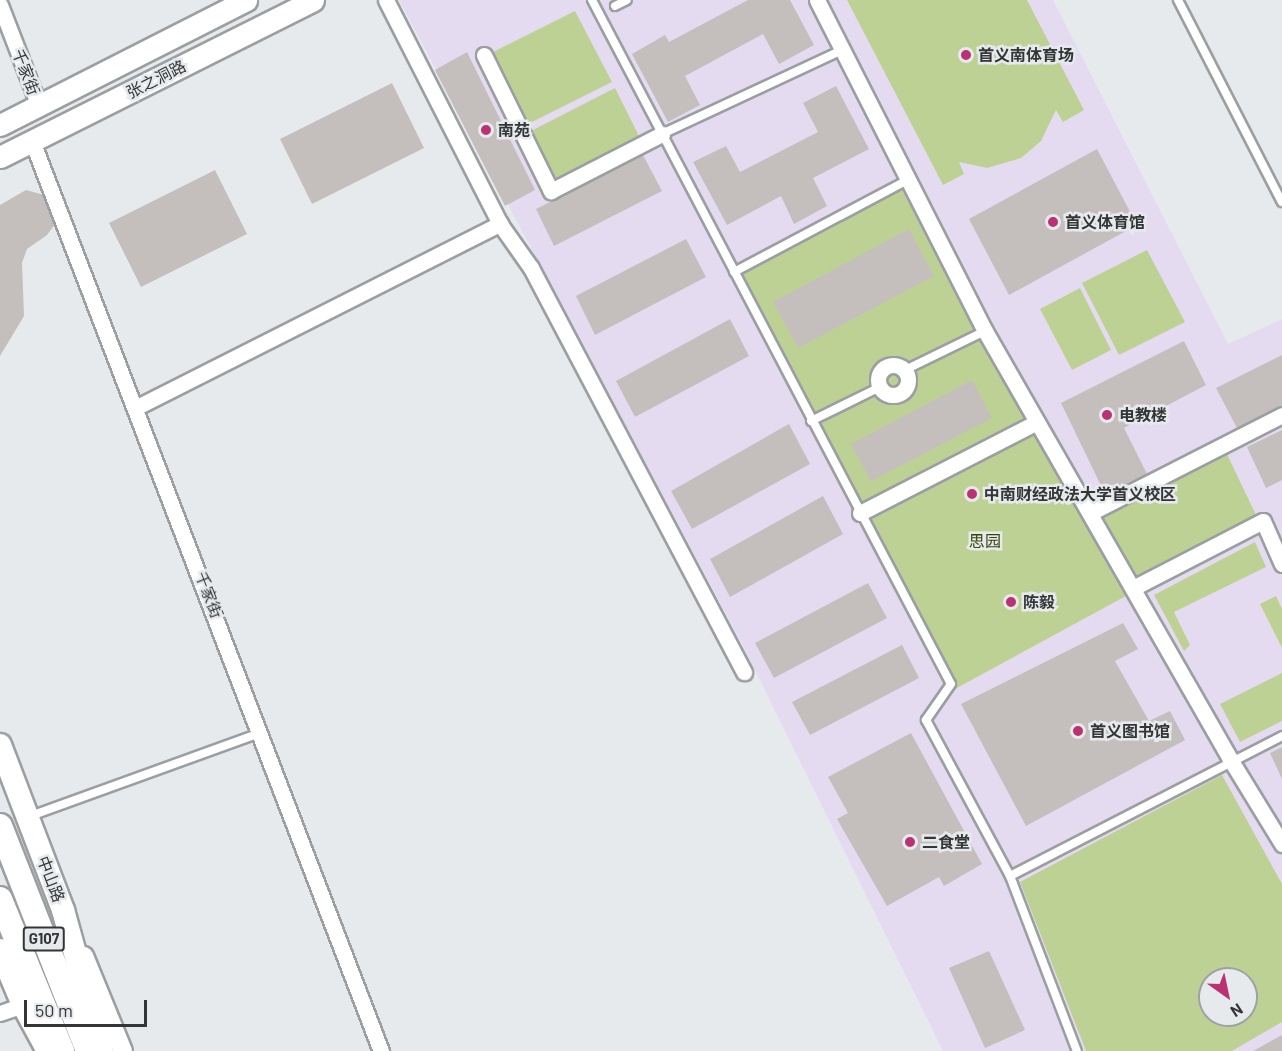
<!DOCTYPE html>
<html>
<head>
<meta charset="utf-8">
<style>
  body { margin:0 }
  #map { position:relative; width:1282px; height:1051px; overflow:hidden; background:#e6eaed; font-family:Barlow,"Noto Sans SC",sans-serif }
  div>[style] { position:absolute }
  .education>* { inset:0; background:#e5dbf0 }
  .green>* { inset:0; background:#bed195 }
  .building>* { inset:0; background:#c4bfbd }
  .roads { filter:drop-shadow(2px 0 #9b9fa1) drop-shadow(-2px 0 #9b9fa1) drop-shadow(0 2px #9b9fa1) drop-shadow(0 -2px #9b9fa1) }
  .service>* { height:8px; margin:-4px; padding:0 4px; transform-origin:4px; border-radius:4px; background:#fff }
  .minor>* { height:15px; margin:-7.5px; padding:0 7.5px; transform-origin:7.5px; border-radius:7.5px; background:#fff }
  .minor>.ring { margin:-7.5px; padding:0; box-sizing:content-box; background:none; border:15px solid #fff; border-radius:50% }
  .tertiary>* { height:18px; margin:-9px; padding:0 9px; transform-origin:9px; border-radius:9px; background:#fff }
  .secondary>* { height:21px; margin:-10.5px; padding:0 10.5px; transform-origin:10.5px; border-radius:10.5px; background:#fff }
  .primary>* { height:22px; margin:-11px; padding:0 11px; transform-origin:11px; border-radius:11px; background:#fff }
  .trunk>* { height:24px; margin:-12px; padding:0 12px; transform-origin:12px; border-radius:12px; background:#fff }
  .dots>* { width:16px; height:16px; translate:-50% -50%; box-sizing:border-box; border:3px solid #e6eaed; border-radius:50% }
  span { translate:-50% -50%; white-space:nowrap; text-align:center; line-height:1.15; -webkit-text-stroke:5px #e6eaed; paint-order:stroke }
  .shield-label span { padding:2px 4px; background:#e6eaed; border:2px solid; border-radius:4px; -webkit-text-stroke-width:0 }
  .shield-label { font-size:15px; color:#343536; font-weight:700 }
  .poi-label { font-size:16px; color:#343536; font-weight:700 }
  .left { translate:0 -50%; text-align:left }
  .street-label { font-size:16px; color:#343536 }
  .park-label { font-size:16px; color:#374607 }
  .north { position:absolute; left:1198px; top:967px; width:60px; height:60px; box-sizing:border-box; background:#e6eaed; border:2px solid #9fa2a4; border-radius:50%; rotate:147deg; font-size:16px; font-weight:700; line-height:24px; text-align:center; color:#343536 }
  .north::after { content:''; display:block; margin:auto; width:21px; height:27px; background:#ba3272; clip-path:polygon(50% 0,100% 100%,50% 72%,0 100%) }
  .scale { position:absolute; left:24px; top:1000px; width:123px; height:27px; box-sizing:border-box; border:3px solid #343536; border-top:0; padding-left:8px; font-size:18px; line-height:21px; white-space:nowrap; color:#343536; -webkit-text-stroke:4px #e6eaed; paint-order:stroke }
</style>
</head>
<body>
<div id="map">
  <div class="education">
    <div style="clip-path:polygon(evenodd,399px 0,1053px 0,1228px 344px,1282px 319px,1282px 1051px,943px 1051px,742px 644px,399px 0,1210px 979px,1246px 979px,1246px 1015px,1210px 1015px,1210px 979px)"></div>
  </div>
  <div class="green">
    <div style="clip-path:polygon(847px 0,1027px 0,1084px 110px,1063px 122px,1056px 110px,1041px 141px,1021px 158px,987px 168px,959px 162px,964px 174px,943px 185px)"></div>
    <div style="clip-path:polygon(575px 11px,612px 82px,528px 124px,493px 52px)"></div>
    <div style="clip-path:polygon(615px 88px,640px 138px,555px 181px,531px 131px)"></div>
    <div style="clip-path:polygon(901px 188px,1126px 596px,955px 689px,734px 272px)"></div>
    <div style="clip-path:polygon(1147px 250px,1185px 322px,1119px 355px,1082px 283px)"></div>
    <div style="clip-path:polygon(1080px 288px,1111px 350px,1072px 370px,1040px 309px)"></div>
    <div style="clip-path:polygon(1225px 450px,1258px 519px,1136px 582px,1098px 513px)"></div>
    <div style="clip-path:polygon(1255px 542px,1266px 567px,1174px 612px,1190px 645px,1184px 651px,1154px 595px)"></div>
    <div style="clip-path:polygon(1276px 596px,1282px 609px,1282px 648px,1260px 604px)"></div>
    <div style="clip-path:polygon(1282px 673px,1282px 721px,1240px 742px,1220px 704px)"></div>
    <div style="clip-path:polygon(evenodd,1222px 775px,1282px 884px,1282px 1022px,1232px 1051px,1086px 1051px,1020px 882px,1222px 775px,1210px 979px,1246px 979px,1246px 1015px,1210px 1015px,1210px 979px)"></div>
  </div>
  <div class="building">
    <div style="clip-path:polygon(748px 0,790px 0,814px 45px,779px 64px,763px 34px,685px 76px,700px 105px,668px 122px,632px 54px,665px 35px,669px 42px)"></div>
    <div style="clip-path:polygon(467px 52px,535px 190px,505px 206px,435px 70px)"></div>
    <div style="clip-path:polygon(392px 83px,424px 148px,312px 204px,280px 139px)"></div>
    <div style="clip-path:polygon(836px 86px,869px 149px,813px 178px,827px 206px,794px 224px,781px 196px,727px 225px,693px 162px,726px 146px,740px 172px,818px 132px,803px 103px)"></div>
    <div style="clip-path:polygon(1097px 149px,1137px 225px,1009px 295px,969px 219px)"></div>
    <div style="clip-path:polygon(643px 155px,662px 191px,554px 246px,536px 209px)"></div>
    <div style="clip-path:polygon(215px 170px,247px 234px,141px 287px,109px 223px)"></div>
    <div style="clip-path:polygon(26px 190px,48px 196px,59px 219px,47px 235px,27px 249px,22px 263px,24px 316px,0 356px,0 205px)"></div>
    <div style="clip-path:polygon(909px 229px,934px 276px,798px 348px,773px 302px)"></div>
    <div style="clip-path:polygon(686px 239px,706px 277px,595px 335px,576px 296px)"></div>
    <div style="clip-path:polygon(730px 319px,749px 356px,635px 417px,616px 381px)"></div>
    <div style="clip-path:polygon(1184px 341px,1206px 385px,1124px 428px,1147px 474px,1105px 494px,1061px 403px)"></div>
    <div style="clip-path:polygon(1282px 355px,1282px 406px,1237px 428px,1216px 388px)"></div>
    <div style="clip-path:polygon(972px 380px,992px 418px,871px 481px,851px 444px)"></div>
    <div style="clip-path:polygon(789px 424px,810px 464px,692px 529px,671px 491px)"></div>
    <div style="clip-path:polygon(1282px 430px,1282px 480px,1266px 488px,1247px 447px)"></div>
    <div style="clip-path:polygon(823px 496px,843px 534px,730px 597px,710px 559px)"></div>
    <div style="clip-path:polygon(868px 583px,887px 618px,774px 678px,755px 643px)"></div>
    <div style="clip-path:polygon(1123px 623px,1138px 649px,1115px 661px,1149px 721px,1170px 711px,1185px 740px,1026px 826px,961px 704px)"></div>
    <div style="clip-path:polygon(902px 645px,919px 678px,810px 735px,792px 702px)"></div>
    <div style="clip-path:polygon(911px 733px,982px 864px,944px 886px,939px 877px,887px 906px,837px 819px,848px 813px,828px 777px)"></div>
    <div style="clip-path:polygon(1282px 747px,1282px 779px,1270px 753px)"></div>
    <div style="clip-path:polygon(989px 951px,1025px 1030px,985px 1048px,949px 968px)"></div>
    <div style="clip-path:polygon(1282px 1035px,1282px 1051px,1253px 1051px)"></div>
  </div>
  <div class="roads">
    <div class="service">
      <div style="left:592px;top:0;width:772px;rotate:62.31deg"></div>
      <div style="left:951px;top:684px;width:44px;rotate:124.8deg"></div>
      <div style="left:926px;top:720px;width:177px;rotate:61.7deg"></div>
      <div style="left:1010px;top:876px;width:187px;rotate:69.1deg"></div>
      <div style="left:1178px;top:0;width:227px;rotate:62.8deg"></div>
      <div style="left:615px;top:6px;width:13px;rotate:-27deg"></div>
      <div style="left:662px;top:134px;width:199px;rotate:-25deg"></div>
      <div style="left:734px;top:272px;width:197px;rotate:-27.9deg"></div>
      <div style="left:905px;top:370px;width:89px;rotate:-26deg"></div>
      <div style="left:811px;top:421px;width:77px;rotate:-26.2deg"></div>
      <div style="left:28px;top:817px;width:247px;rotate:-19.9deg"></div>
      <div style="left:1010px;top:876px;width:306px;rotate:-27.2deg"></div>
    </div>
    <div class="minor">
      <div style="left:386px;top:0;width:251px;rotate:63deg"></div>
      <div style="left:500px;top:224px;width:54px;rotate:54.8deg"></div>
      <div style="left:531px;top:268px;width:457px;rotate:62.2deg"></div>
      <div style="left:817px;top:0;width:371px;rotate:63.1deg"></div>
      <div style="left:985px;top:331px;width:493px;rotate:60.2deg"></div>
      <div style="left:1230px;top:759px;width:100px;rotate:58.5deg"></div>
      <div style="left:0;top:5px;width:108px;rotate:68.9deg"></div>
      <div style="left:484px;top:55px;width:152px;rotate:63.8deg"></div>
      <div style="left:551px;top:191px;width:125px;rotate:-27.2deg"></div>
      <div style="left:32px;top:141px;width:975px;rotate:69.02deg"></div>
      <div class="ring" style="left:878px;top:365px;width:15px;height:15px"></div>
      <div style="left:137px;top:407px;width:407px;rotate:-26.8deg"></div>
      <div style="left:860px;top:513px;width:199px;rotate:-27.2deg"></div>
      <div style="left:1090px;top:513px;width:216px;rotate:-27deg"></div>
      <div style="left:1133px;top:588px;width:146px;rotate:-27.3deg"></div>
      <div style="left:1263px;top:521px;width:47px;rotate:66.2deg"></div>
      <div style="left:0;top:1013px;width:24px;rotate:-19deg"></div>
    </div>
    <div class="tertiary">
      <div style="left:84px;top:956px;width:103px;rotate:67.7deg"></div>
    </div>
    <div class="secondary">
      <div style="left:0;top:125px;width:276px;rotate:-26.9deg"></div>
      <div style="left:0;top:157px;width:350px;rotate:-26.6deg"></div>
    </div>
    <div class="primary">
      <div style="left:0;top:745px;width:177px;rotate:69.1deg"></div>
      <div style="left:63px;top:910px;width:146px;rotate:74.5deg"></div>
      <div style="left:0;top:950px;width:60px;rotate:67.3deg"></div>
      <div style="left:23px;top:1005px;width:52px;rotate:61.5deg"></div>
    </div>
    <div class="trunk">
      <div style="left:0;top:826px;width:242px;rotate:68.6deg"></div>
      <div style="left:0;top:899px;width:164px;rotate:67.8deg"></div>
    </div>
  </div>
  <div class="dots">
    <div style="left:966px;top:55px;background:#ba3272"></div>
    <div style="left:486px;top:130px;background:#ba3272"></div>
    <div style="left:1053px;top:222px;background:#ba3272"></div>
    <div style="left:1107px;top:415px;background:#ba3272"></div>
    <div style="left:972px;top:494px;background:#ba3272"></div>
    <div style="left:1011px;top:602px;background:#ba3272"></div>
    <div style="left:1078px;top:731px;background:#ba3272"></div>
    <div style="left:910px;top:842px;background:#ba3272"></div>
  </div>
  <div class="shield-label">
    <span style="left:44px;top:939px">G107</span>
  </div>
  <div class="poi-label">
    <span class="left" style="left:978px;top:55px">首义南体育场</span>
    <span class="left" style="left:498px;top:130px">南苑</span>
    <span class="left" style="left:1065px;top:222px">首义体育馆</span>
    <span class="left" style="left:1119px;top:415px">电教楼</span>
    <span class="left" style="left:984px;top:494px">中南财经政法大学首义校区</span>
    <span class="left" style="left:1023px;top:602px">陈毅</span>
    <span class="left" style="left:1090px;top:731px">首义图书馆</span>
    <span class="left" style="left:922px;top:842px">二食堂</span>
  </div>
  <div class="street-label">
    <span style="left:26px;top:72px;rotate:69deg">千家街</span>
    <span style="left:156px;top:79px;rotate:-27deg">张之洞路</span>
    <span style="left:209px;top:595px;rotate:69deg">千家街</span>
    <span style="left:51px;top:879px;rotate:69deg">中山路</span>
  </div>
  <div class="park-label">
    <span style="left:985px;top:541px">思园</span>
  </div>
  <div class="north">N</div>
  <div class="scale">50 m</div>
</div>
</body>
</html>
